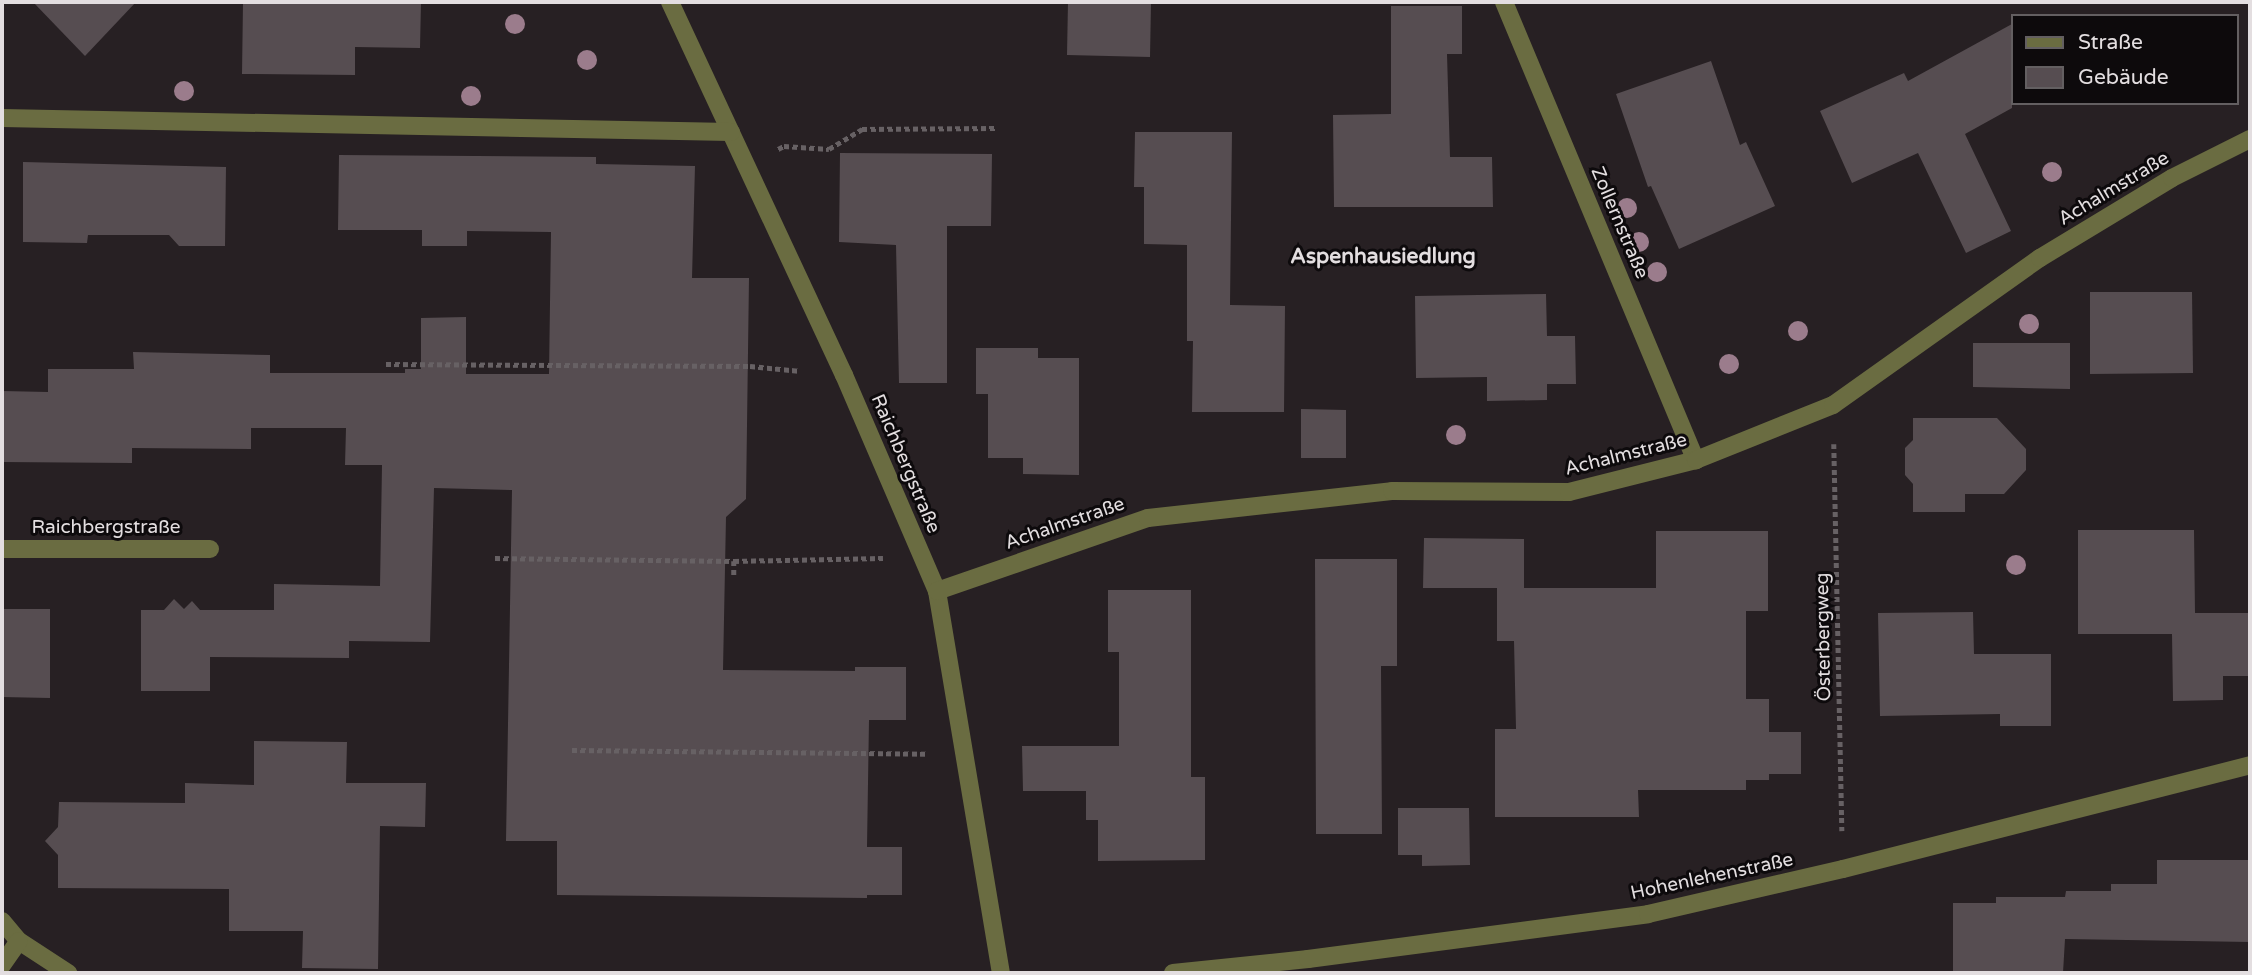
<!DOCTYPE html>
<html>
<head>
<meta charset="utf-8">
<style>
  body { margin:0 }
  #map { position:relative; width:2252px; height:975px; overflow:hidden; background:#272023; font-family:"Varela Round",sans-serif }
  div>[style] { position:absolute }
  .building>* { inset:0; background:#564d51 }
  .path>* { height:4.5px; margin-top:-2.25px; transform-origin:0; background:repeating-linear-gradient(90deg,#676164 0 5px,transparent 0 8.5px) }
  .minor>* { height:18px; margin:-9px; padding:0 9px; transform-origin:9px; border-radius:9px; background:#6a6c41 }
  .trees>* { width:20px; height:20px; margin:-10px; border-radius:50%; background:#9b7c8c }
  span { translate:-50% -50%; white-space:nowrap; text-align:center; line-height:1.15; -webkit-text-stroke:6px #0d0a0c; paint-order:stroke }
  .street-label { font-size:19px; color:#e3dee0 }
  .neighbourhood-label { font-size:21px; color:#e3dee0; font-weight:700 }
  .frame { position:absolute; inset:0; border:4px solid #e3dee0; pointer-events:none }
  .legend { position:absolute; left:2011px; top:14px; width:228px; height:91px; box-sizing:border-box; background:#0d0a0c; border:2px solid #635f61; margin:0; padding:9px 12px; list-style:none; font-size:21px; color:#e3dee0 }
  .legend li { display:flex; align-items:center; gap:14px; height:35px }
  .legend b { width:35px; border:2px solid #635f61 }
</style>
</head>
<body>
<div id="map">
  <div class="building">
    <div style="clip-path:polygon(33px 2px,136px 2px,85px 56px)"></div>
    <div style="clip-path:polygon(243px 2px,421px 2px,420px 48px,355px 47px,355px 75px,242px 74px)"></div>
    <div style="clip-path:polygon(1068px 2px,1151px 2px,1150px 57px,1067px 55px)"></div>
    <div style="clip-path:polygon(1391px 6px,1462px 6px,1462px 54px,1447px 54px,1450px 157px,1492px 157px,1493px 207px,1334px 207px,1333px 115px,1391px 114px)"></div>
    <div style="clip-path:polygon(2012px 24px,2012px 108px,1965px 134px,2011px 231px,1966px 253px,1918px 153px,1852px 183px,1820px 111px,1904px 73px,1908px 81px)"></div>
    <div style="clip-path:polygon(1711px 61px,1740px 145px,1746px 142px,1775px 206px,1679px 249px,1651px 186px,1648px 187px,1616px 94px)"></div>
    <div style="clip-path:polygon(1135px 132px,1232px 132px,1230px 305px,1285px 306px,1284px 412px,1192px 412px,1193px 341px,1187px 341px,1187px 245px,1144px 244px,1144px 187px,1134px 187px)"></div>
    <div style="clip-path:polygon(840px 153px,992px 154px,991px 226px,947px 226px,947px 383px,899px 383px,896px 245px,839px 242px)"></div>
    <div style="clip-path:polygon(339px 155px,596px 157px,596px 164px,695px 166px,692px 278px,749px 278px,746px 499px,726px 517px,723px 670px,855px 671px,855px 667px,906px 667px,906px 720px,869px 720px,867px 847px,902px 847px,902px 895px,867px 895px,867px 898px,557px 895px,557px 841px,506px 841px,512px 490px,434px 488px,430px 642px,349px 641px,349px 658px,210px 657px,210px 691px,141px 691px,141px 610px,164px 610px,174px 599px,184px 609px,192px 601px,200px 610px,274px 610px,274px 584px,380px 586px,382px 465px,345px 465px,346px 428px,251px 428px,251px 449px,132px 448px,132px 463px,2px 462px,2px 391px,48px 392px,48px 369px,134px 369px,133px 352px,270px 355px,270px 373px,405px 373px,405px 369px,421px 369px,421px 318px,466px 317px,466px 374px,549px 374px,551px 232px,467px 231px,467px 246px,422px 246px,422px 230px,338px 230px)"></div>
    <div style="clip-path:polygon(23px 162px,226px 167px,225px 246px,179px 246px,169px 235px,88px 235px,87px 243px,23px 242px)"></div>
    <div style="clip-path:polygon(2090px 292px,2192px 292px,2193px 373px,2090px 374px)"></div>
    <div style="clip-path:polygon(1546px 294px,1547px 336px,1575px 336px,1576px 384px,1547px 384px,1547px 400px,1487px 401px,1487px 377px,1416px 378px,1415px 296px)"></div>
    <div style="clip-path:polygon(1973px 343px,2070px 343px,2070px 389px,1973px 387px)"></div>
    <div style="clip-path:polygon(976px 348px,1038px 348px,1038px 358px,1079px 358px,1079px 475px,1023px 474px,1023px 458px,988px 458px,988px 394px,976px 394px)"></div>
    <div style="clip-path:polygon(1301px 409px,1346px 410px,1346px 458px,1301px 458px)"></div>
    <div style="clip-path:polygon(1913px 418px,1997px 418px,2026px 449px,2026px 470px,2004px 494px,1965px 494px,1965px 512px,1913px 512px,1913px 484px,1905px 475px,1905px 448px,1913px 440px)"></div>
    <div style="clip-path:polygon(2078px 530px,2194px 530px,2195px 613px,2250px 613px,2250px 676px,2223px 676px,2223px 700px,2173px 701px,2172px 634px,2078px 634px)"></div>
    <div style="clip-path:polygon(1656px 531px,1768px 531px,1768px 611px,1746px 611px,1746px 699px,1769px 699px,1769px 732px,1801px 732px,1801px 774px,1769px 774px,1769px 780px,1746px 780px,1746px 790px,1638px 790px,1639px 817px,1495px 817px,1495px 729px,1516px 729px,1514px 641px,1497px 641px,1497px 588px,1423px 588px,1424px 538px,1524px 539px,1524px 588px,1656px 588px)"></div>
    <div style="clip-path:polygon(1315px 559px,1397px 559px,1397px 666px,1381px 666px,1382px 834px,1316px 834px)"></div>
    <div style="clip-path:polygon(1108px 590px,1191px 590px,1191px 777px,1205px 777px,1205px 860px,1098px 861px,1098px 820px,1086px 820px,1086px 791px,1023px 791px,1022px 746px,1119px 746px,1119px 652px,1108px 652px)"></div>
    <div style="clip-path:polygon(2px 609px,50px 609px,50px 698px,2px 697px)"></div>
    <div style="clip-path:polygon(1973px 612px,1974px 654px,2051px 654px,2051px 726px,2000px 726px,2000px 714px,1880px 716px,1878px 613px)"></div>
    <div style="clip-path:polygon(254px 741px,347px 742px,346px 783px,426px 783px,425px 827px,380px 826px,378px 969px,302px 968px,303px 931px,229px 931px,229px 889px,58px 888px,58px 855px,45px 841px,58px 827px,59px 802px,185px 803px,185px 783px,254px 785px)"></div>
    <div style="clip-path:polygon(1398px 808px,1469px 808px,1470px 865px,1422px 866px,1422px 855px,1398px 855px)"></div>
    <div style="clip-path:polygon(2157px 860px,2250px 860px,2250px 942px,2065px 939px,2063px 973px,1953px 973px,1953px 903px,1996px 903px,1996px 897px,2065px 897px,2066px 891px,2111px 891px,2111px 884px,2157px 884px)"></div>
  </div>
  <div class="path">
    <div style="left:778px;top:149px;width:7px;rotate:-27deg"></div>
    <div style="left:784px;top:146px;width:45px;rotate:3.8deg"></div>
    <div style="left:829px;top:149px;width:39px;rotate:-31deg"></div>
    <div style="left:862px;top:129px;width:133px;rotate:-0.4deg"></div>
    <div style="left:386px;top:364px;width:364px;rotate:0.3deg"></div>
    <div style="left:750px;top:366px;width:51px;rotate:5.6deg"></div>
    <div style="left:1834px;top:444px;width:387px;rotate:88.8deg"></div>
    <div style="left:495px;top:558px;width:239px;rotate:0.7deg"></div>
    <div style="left:734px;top:561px;width:149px;rotate:-1.2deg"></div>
    <div style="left:734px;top:561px;width:16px;rotate:90deg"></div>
    <div style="left:572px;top:750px;width:356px;rotate:0.6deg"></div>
  </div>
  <div class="minor">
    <div style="left:670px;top:2px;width:412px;rotate:65deg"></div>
    <div style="left:844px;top:375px;width:235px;rotate:66.7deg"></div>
    <div style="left:937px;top:591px;width:387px;rotate:80.5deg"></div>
    <div style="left:1504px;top:2px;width:497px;rotate:67.3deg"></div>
    <div style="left:2px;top:118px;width:729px;rotate:1.1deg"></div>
    <div style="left:2px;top:549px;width:208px"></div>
    <div style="left:937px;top:591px;width:223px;rotate:-19.1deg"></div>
    <div style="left:1148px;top:518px;width:245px;rotate:-6.3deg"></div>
    <div style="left:1392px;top:491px;width:177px;rotate:0.3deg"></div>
    <div style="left:1569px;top:492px;width:131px;rotate:-14.1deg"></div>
    <div style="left:1696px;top:460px;width:148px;rotate:-21.9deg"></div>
    <div style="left:1833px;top:405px;width:254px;rotate:-35.4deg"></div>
    <div style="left:2040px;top:258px;width:154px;rotate:-31.2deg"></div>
    <div style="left:2172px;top:178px;width:87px;rotate:-26.6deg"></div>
    <div style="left:2px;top:921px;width:26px;rotate:50deg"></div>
    <div style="left:19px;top:941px;width:59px;rotate:33.1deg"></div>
    <div style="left:2px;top:965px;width:29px;rotate:-55deg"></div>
    <div style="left:1173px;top:973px;width:136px;rotate:-5.9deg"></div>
    <div style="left:1308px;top:959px;width:343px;rotate:-7.5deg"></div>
    <div style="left:1648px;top:914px;width:200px;rotate:-13deg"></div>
    <div style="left:1843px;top:869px;width:420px;rotate:-14.3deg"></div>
  </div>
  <div class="trees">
    <div style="left:515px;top:24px"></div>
    <div style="left:587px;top:60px"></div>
    <div style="left:184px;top:91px"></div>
    <div style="left:471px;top:96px"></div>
    <div style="left:2052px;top:172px"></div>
    <div style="left:1627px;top:208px"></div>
    <div style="left:1639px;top:242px"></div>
    <div style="left:1657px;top:272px"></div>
    <div style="left:2029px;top:324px"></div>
    <div style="left:1798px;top:331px"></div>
    <div style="left:1729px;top:364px"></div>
    <div style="left:1456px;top:435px"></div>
    <div style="left:2016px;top:565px"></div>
  </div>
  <div class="street-label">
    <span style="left:2114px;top:189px;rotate:-31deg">Achalmstraße</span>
    <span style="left:1619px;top:223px;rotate:67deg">Zollernstraße</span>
    <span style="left:1626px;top:455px;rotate:-14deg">Achalmstraße</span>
    <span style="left:905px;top:464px;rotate:67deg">Raichbergstraße</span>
    <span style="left:1065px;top:524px;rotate:-19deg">Achalmstraße</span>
    <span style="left:106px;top:528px">Raichbergstraße</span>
    <span style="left:1824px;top:637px;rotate:-91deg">Österbergweg</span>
    <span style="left:1712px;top:877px;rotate:-12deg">Hohenlehenstraße</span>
  </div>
  <div class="neighbourhood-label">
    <span style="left:1383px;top:257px">Aspenhausiedlung</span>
  </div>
  <div class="frame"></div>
  <ul class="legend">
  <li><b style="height:9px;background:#6a6c41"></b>Straße</li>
  <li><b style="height:19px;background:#564d51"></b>Gebäude</li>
  </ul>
</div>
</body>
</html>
